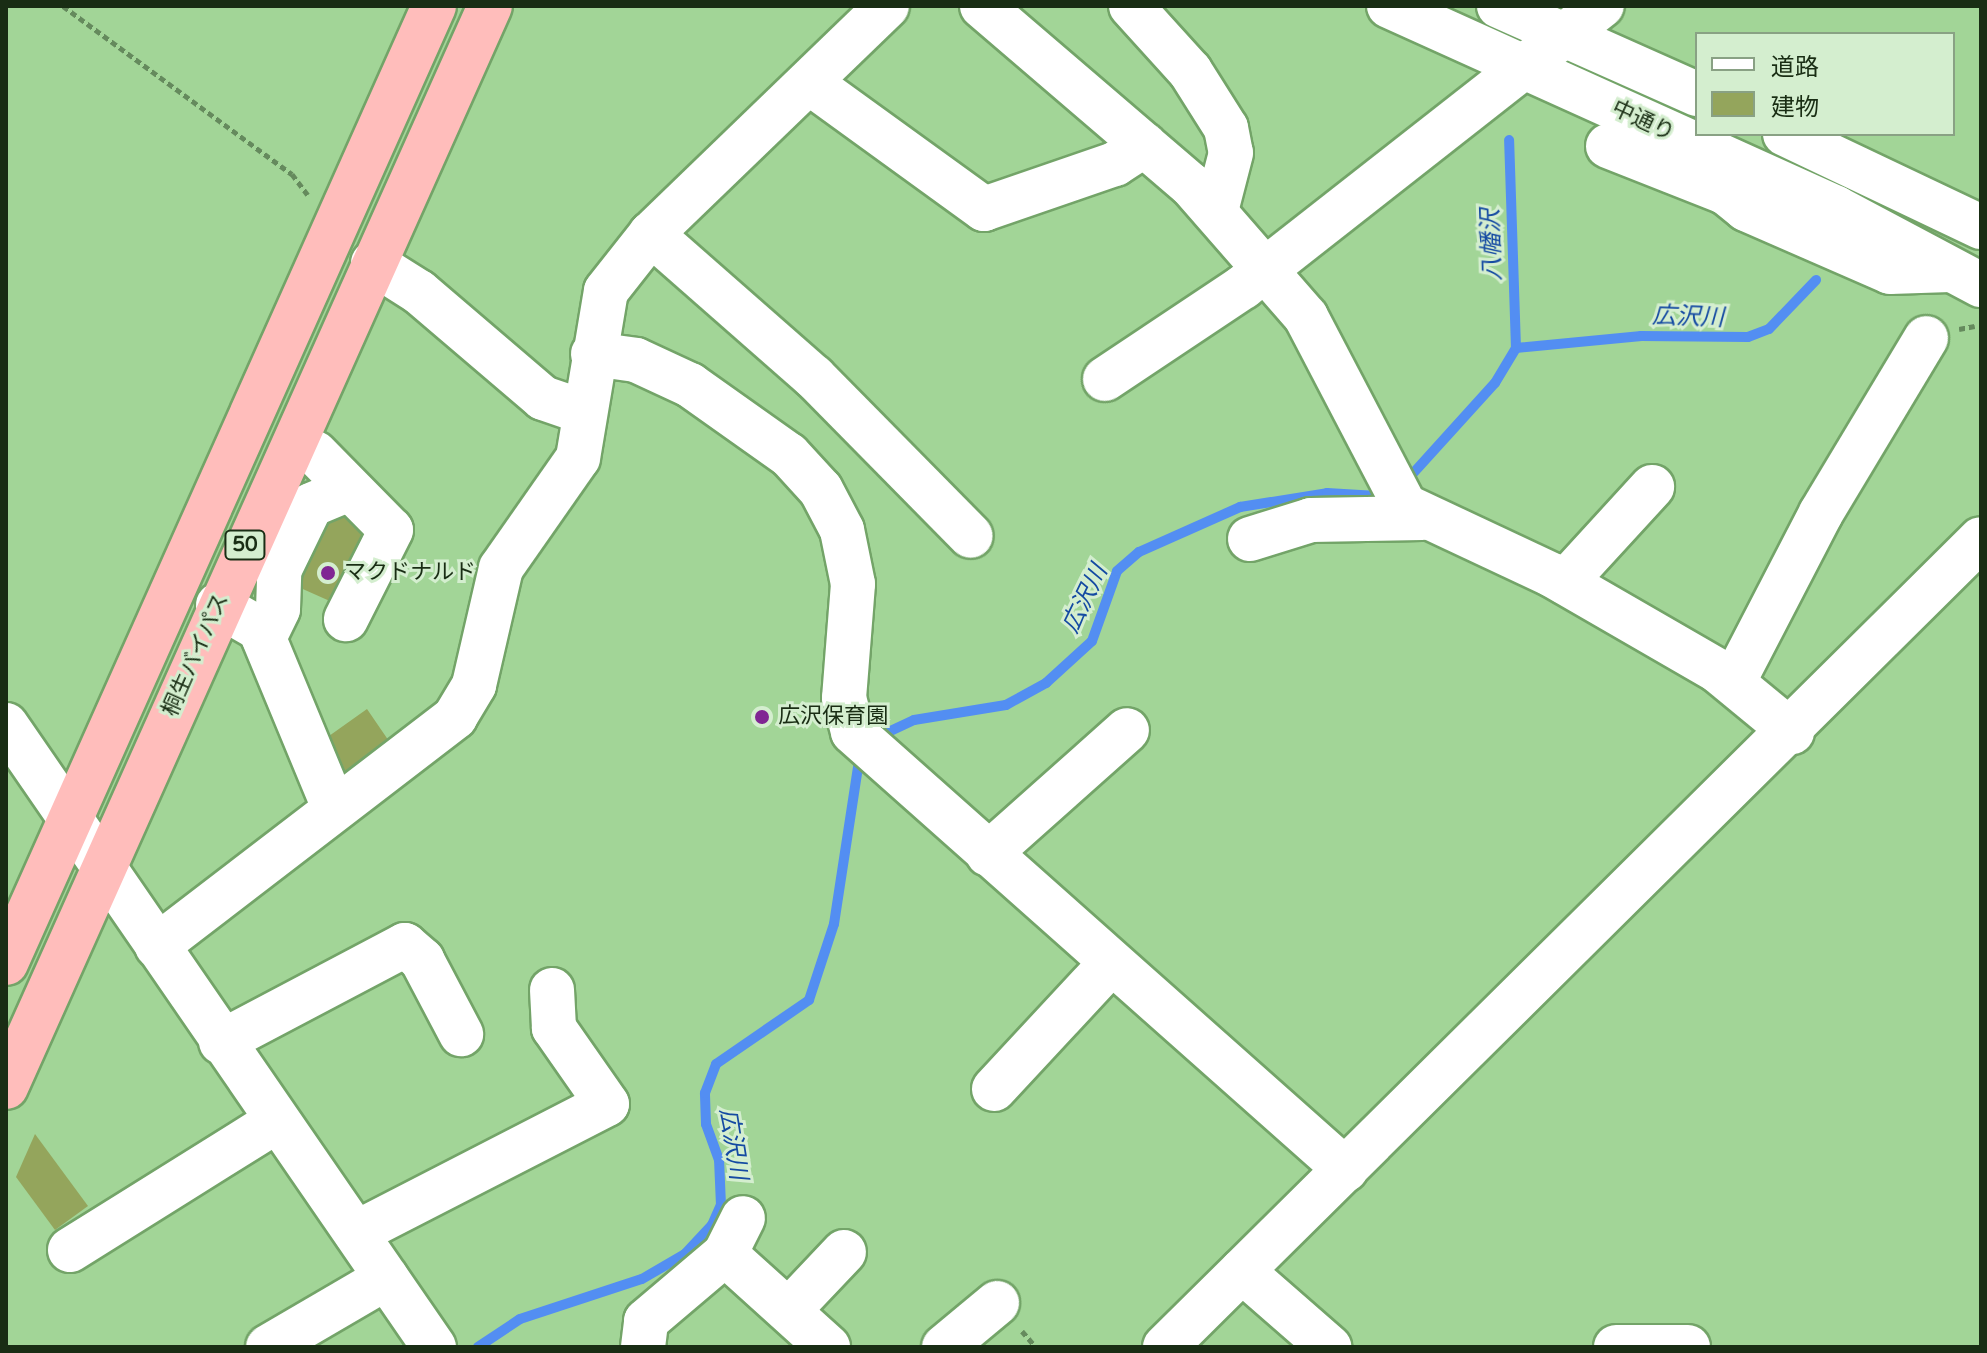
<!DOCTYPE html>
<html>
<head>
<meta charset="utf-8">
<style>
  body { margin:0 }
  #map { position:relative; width:1987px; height:1353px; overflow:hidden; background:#a2d597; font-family:"Varela Round","Noto Sans JP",sans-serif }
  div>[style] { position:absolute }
  .stream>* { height:10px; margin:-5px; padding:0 5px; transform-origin:5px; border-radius:5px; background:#538ef2 }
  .building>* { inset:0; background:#94a55c }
  .path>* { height:5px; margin-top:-2.5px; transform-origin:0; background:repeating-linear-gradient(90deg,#658a5d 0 6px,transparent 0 10px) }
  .roads { filter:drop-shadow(2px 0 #73a468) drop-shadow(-2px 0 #73a468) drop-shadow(0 2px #73a468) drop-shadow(0 -2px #73a468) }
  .minor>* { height:44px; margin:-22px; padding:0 22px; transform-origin:22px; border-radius:22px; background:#fff }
  .highway>* { height:44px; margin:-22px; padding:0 22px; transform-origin:22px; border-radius:22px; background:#ffbdbb }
  .dots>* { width:22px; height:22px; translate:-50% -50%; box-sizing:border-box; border:4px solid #d4eecf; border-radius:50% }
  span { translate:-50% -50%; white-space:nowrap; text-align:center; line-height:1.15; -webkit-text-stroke:6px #d4eecf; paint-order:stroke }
  .shield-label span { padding:2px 6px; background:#d4eecf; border:2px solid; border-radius:6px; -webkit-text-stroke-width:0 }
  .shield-label { font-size:20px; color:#192d14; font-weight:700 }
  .street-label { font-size:22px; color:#192d14 }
  .poi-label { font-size:22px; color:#192d14 }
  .left { translate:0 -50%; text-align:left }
  .water-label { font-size:24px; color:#144aa2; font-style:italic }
  .frame { position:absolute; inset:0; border:8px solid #192d14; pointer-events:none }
  .legend { position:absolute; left:1695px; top:32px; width:260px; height:104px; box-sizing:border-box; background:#d4eecf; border:2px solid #89a184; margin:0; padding:10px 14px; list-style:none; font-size:24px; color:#192d14 }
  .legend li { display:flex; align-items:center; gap:16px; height:40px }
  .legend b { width:40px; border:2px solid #89a184 }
</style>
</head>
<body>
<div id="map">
  <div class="stream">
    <div style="left:1516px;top:348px;width:126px;rotate:-5.5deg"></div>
    <div style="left:1641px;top:336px;width:107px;rotate:0.5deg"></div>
    <div style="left:1748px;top:337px;width:22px;rotate:-21deg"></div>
    <div style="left:1769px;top:329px;width:68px;rotate:-46.2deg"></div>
    <div style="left:1407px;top:480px;width:131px;rotate:-47.8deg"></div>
    <div style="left:1495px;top:383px;width:41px;rotate:-59deg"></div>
    <div style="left:1516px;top:348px;width:208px;rotate:-91.9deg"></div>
    <div style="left:884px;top:734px;width:33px;rotate:-25deg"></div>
    <div style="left:914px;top:720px;width:93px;rotate:-9.3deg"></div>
    <div style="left:1006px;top:705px;width:46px;rotate:-28.8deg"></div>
    <div style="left:1046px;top:683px;width:62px;rotate:-42.4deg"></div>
    <div style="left:1092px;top:641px;width:74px;rotate:-70.3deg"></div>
    <div style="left:1117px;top:571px;width:29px;rotate:-41deg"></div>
    <div style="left:1139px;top:552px;width:111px;rotate:-24deg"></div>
    <div style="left:1240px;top:507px;width:88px;rotate:-9.1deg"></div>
    <div style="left:1327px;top:493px;width:50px;rotate:3.4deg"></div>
    <div style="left:478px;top:1347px;width:50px;rotate:-33.7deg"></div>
    <div style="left:520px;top:1319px;width:128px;rotate:-18.2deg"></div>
    <div style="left:642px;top:1279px;width:50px;rotate:-30.2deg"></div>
    <div style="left:685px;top:1254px;width:40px;rotate:-47deg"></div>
    <div style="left:712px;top:1225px;width:22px;rotate:-66deg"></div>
    <div style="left:721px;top:1205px;width:45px;rotate:-92.5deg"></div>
    <div style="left:719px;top:1160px;width:38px;rotate:-110deg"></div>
    <div style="left:706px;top:1124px;width:31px;rotate:-92deg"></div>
    <div style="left:705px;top:1093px;width:31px;rotate:-69deg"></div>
    <div style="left:716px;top:1064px;width:113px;rotate:-34.5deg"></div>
    <div style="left:809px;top:1000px;width:80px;rotate:-71.8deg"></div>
    <div style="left:834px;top:924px;width:166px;rotate:-81.3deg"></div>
  </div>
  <div class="building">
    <div style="clip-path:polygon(334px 504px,376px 531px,341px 606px,287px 582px)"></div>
    <div style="clip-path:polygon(367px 709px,393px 747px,342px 781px,321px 751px,333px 743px,329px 736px)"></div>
    <div style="clip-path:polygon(35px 1134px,88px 1206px,55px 1230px,16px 1177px)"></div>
  </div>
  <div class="path">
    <div style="left:63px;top:6px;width:284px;rotate:36.3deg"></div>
    <div style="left:292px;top:174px;width:26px;rotate:53deg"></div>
    <div style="left:1959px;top:329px;width:16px;rotate:-11deg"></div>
    <div style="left:1022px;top:1331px;width:21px;rotate:49deg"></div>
  </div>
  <div class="roads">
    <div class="minor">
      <div style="left:982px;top:6px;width:275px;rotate:40.6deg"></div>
      <div style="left:1191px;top:185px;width:175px;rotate:48.9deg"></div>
      <div style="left:1306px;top:317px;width:213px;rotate:62.4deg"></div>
      <div style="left:1405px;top:506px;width:162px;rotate:25.1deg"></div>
      <div style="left:1552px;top:575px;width:192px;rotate:30deg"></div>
      <div style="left:1718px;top:671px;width:96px;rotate:39.5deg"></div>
      <div style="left:1131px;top:6px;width:88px;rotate:47.8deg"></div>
      <div style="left:1190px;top:71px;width:67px;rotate:57.7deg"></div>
      <div style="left:1226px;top:128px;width:25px;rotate:79deg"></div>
      <div style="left:1231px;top:153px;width:60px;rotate:104.5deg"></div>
      <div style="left:1389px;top:6px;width:491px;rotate:24.3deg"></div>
      <div style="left:1836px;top:208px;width:164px;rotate:28deg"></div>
      <div style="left:1499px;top:6px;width:217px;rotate:24deg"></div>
      <div style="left:810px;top:83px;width:215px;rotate:35.9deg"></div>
      <div style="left:984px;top:209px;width:139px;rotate:-19deg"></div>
      <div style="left:1115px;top:164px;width:35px;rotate:-33deg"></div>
      <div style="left:1785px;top:134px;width:217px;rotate:25.4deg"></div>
      <div style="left:1608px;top:146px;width:126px;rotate:21.5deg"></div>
      <div style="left:1731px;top:161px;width:32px;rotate:101deg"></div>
      <div style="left:1725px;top:192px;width:27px;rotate:39deg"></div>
      <div style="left:1746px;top:209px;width:157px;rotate:23.6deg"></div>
      <div style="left:1890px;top:272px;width:60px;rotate:-1.9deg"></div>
      <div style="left:651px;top:234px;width:217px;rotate:41.3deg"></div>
      <div style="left:814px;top:377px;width:223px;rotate:45.4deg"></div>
      <div style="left:373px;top:263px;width:54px;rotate:32.2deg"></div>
      <div style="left:419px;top:292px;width:163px;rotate:40.5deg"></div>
      <div style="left:543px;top:398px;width:43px;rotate:18.9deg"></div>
      <div style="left:593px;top:354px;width:43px;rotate:7.9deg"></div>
      <div style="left:636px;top:360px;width:60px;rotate:24.8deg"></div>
      <div style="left:690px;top:385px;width:121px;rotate:35.3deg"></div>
      <div style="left:789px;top:455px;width:47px;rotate:47.6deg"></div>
      <div style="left:821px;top:490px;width:45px;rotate:62.3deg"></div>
      <div style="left:842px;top:530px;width:55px;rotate:78.5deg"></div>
      <div style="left:853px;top:584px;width:114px;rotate:94.5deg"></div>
      <div style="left:844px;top:698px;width:35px;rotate:75deg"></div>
      <div style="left:853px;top:732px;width:659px;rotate:41.62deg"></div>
      <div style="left:1105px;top:379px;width:166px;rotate:-33.7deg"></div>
      <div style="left:1243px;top:287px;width:456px;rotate:-38.1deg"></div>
      <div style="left:315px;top:453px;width:108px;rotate:45.4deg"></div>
      <div style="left:391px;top:530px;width:100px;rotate:116.8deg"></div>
      <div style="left:1250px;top:539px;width:64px;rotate:-17.3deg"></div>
      <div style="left:1311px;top:520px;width:111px;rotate:-1deg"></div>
      <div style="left:1565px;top:582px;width:129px;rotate:-47.5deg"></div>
      <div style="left:218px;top:605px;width:48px;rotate:29.7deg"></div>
      <div style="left:260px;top:629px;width:194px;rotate:67.5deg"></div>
      <div style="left:264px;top:638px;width:32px;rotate:-64deg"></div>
      <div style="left:278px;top:609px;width:38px;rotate:-88deg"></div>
      <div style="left:279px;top:571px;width:73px;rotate:-64.1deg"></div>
      <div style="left:311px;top:505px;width:41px;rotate:-22.8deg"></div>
      <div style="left:1734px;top:681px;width:189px;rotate:-62.6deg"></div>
      <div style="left:1821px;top:513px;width:204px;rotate:-59deg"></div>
      <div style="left:6px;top:725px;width:755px;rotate:55.47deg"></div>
      <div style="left:988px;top:854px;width:186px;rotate:-41.7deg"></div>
      <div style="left:157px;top:946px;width:376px;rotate:-37.5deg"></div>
      <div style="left:455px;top:717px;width:37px;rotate:-59deg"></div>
      <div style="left:474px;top:685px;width:120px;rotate:-77deg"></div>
      <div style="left:501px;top:568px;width:134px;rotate:-55deg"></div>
      <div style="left:578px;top:458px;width:169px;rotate:-80.5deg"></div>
      <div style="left:606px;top:291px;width:73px;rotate:-51.7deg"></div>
      <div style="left:651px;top:234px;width:328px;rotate:-44deg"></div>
      <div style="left:221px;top:1042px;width:208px;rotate:-27.8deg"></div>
      <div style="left:405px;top:945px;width:23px;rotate:41deg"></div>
      <div style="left:422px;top:960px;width:84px;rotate:62.2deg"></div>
      <div style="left:994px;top:1089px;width:172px;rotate:-47.1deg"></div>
      <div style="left:356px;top:1233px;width:282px;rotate:-27.2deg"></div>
      <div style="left:607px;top:1104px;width:93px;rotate:-124.9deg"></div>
      <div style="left:554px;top:1028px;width:38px;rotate:-93deg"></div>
      <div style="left:70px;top:1250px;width:242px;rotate:-32deg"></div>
      <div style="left:725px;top:1254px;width:139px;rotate:42.1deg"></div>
      <div style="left:1242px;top:1271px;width:116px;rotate:41.1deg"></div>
      <div style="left:791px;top:1308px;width:77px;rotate:-46.6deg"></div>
      <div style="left:268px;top:1347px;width:137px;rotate:-30.3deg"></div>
      <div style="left:643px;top:1347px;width:26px;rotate:-83deg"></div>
      <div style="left:646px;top:1321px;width:104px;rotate:-40.3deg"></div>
      <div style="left:725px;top:1254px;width:40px;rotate:-63.4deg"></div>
      <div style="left:944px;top:1347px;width:69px;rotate:-39.7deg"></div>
      <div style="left:1165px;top:1347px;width:1148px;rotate:-44.72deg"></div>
      <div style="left:1616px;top:1347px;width:72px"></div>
    </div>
    <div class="highway">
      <div style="left:6px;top:963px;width:1048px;rotate:-65.9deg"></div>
      <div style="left:6px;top:1087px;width:1184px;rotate:-65.88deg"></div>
    </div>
  </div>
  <div class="dots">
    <div style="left:328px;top:573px;background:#802693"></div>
    <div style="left:762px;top:717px;background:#802693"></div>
  </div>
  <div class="shield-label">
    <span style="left:245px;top:545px">50</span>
  </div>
  <div class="street-label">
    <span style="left:1643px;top:121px;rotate:25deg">中通り</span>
    <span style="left:196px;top:655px;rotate:-66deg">桐生バイパス</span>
  </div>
  <div class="poi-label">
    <span class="left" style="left:344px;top:573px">マクドナルド</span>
    <span class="left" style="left:778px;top:717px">広沢保育園</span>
  </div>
  <div class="water-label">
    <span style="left:1492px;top:245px;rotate:-92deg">八幡沢</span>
    <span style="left:1688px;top:317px;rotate:2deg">広沢川</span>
    <span style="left:1085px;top:599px;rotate:-64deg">広沢川</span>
    <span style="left:733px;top:1144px;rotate:81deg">広沢川</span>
  </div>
  <div class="frame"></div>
  <ul class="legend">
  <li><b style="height:10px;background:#fff"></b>道路</li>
  <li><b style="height:22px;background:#94a55c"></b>建物</li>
  </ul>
</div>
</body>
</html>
